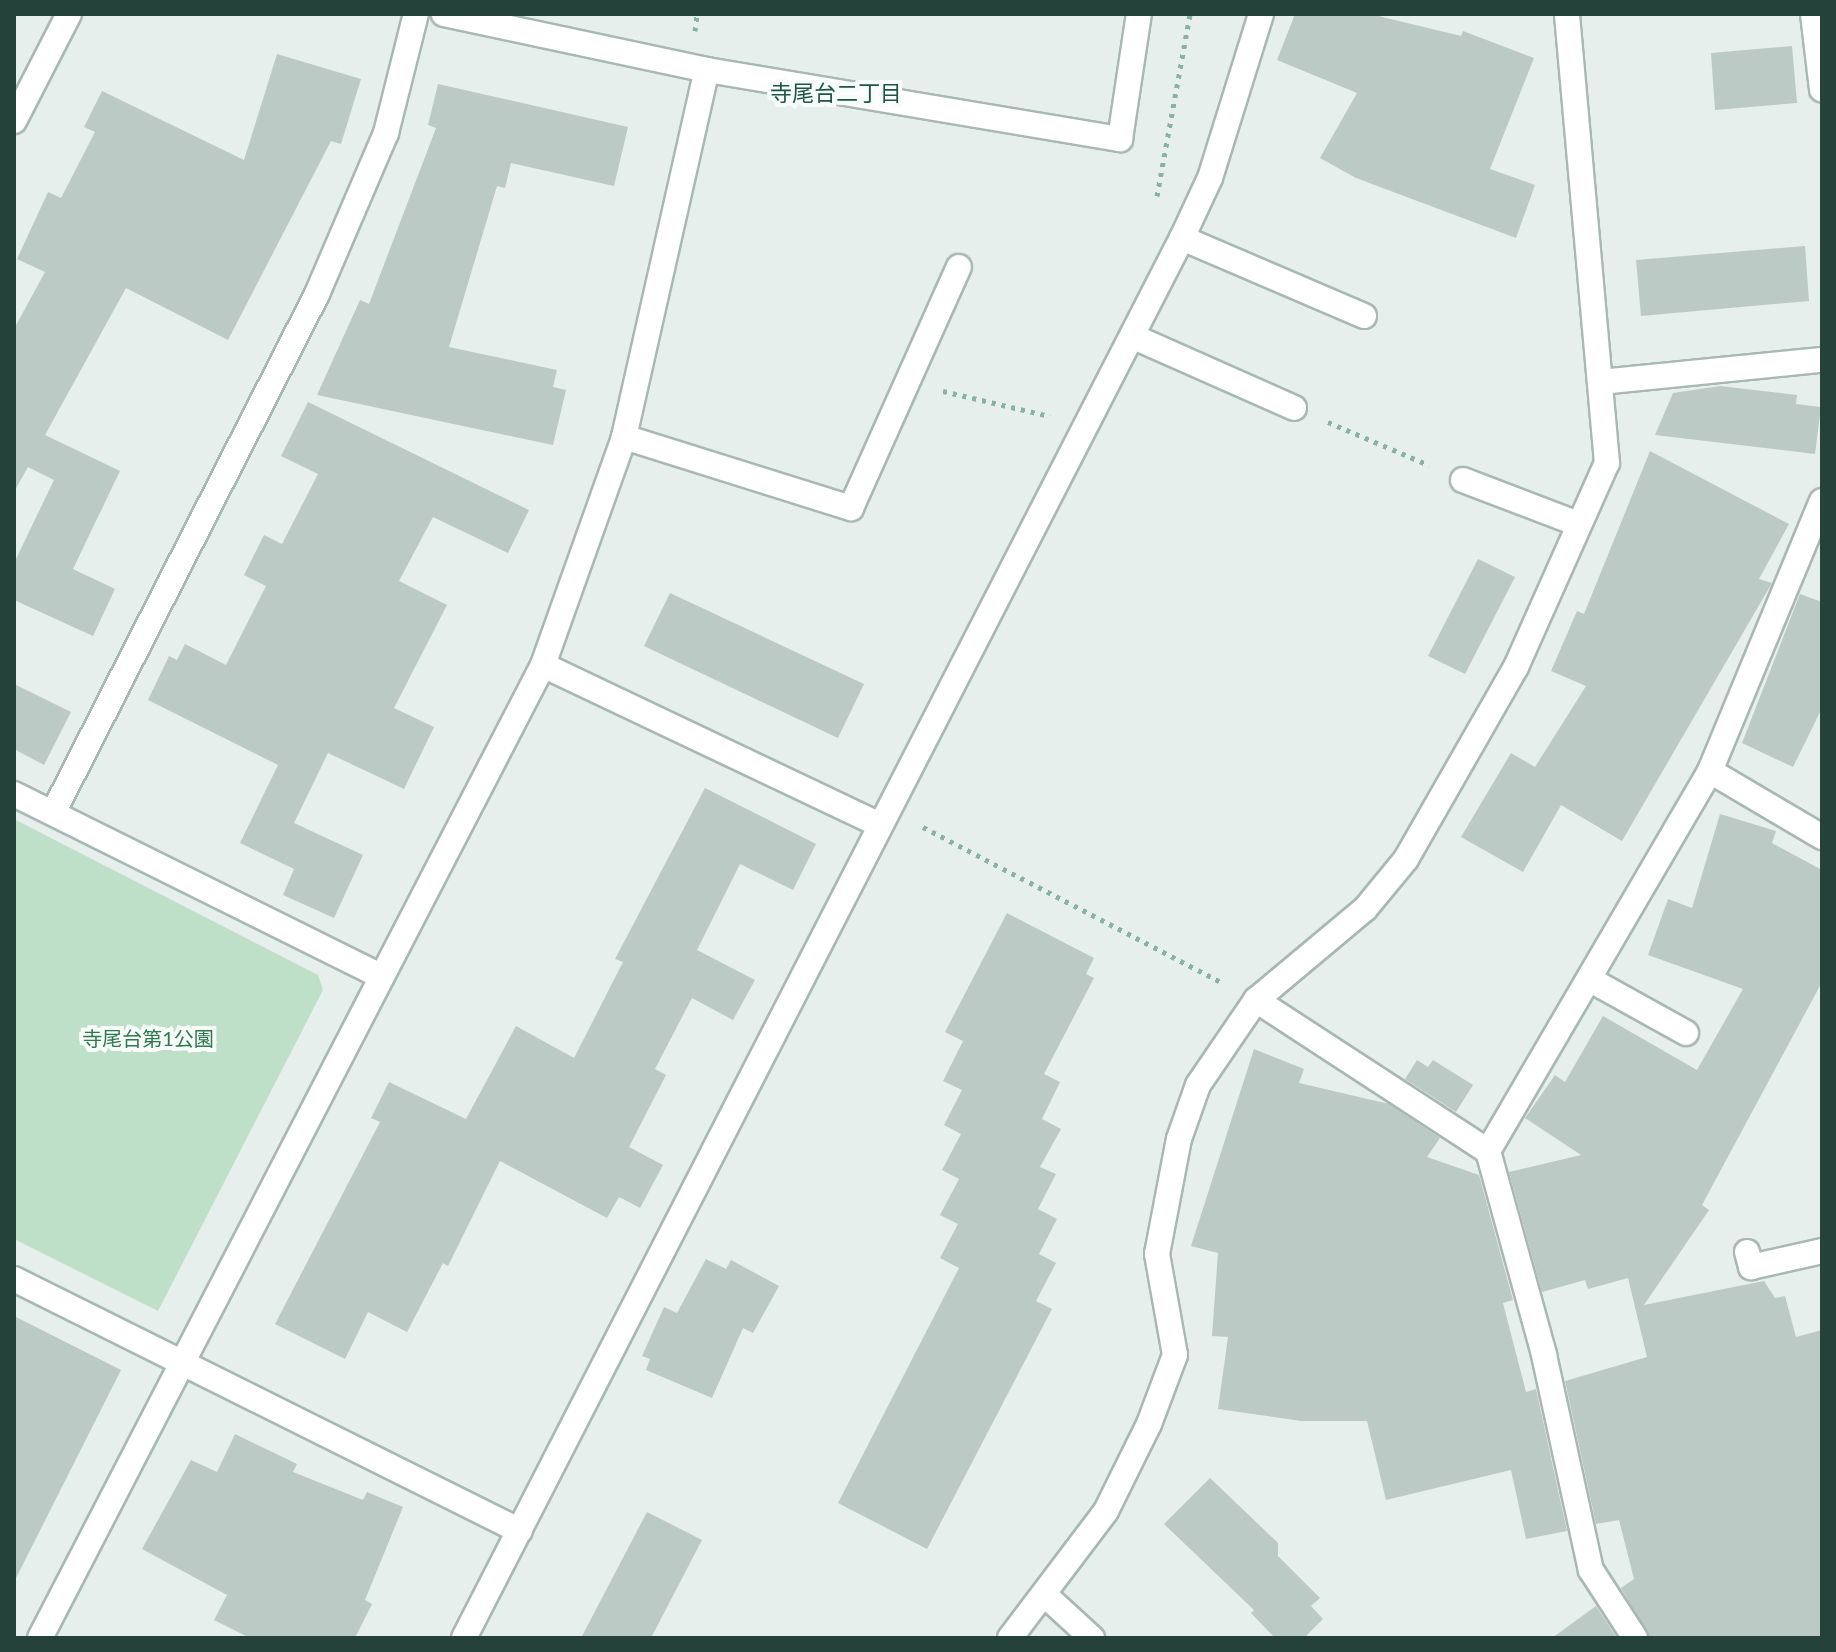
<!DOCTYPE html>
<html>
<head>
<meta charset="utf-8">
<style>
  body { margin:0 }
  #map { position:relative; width:1836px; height:1652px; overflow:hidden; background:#e6efeb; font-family:Lato,"Noto Sans JP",sans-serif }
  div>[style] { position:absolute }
  .green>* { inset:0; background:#bfe0c8 }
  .building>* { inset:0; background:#bbcac4 }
  .path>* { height:5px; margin-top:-2.5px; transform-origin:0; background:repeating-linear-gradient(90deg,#86b3a5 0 4px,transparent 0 10px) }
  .roads { filter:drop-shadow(2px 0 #a8b8b2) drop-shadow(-2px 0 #a8b8b2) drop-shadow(0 2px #a8b8b2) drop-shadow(0 -2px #a8b8b2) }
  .service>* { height:24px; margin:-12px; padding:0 12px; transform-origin:12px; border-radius:12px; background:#fff }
  .minor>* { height:24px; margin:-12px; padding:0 12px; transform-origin:12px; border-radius:12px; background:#fff }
  .tertiary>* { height:24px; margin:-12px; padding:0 12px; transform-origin:12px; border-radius:12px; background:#fff }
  span { translate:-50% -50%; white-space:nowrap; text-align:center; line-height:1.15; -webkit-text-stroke:8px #f7fbf9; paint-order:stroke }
  .park-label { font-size:20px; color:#2d7a4b }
  .neighbourhood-label { font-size:22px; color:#1f5548 }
  .frame { position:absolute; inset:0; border:16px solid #24423a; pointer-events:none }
</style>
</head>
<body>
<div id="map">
  <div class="green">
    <div style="clip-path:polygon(14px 819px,318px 975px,323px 990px,158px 1311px,14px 1239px)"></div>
  </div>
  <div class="building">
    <div style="clip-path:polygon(1295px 14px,1370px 14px,1461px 36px,1463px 31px,1534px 58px,1490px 169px,1535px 185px,1516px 238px,1356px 178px,1320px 158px,1357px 93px,1277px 60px)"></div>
    <div style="clip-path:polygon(1792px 46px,1797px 103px,1715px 110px,1711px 53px)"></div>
    <div style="clip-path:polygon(277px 54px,361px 79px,341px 144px,331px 141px,228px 340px,126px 288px,45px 435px,120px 471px,73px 569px,115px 589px,93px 636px,14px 600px,14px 563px,54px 480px,28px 467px,14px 492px,14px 329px,45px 272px,17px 259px,48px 192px,61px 198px,95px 132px,84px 127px,102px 91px,244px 160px)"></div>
    <div style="clip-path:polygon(438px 84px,628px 127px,614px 186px,511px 163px,505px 188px,497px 186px,449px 347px,557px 370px,553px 387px,566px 390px,553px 445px,317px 395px,360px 300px,369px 304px,436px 128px,428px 125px)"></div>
    <div style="clip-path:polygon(1805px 246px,1809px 301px,1641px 316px,1636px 260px)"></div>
    <div style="clip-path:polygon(1720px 386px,1797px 395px,1796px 404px,1821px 407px,1815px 454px,1655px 435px,1673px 393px)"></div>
    <div style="clip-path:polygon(308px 402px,529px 510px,508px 553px,433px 517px,399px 581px,447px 605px,394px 708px,434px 727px,404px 789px,328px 753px,294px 823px,363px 855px,334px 918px,283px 895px,294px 869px,240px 843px,278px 765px,148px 700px,169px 656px,177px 660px,185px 644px,226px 665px,266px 586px,244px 575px,264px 535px,282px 544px,318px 474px,281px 456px)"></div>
    <div style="clip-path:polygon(1650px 451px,1789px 524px,1759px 579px,1772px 583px,1622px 841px,1561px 805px,1523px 872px,1461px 837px,1511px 753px,1535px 767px,1586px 686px,1551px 671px,1577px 611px,1584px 614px)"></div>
    <div style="clip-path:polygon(1478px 559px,1515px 577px,1465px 674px,1428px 656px)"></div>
    <div style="clip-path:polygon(670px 593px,864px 684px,838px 738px,644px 646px)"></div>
    <div style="clip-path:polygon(1800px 594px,1822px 602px,1822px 708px,1793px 767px,1742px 743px)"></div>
    <div style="clip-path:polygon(14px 684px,71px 712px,44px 765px,14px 749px)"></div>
    <div style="clip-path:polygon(705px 788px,816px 844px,793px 890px,740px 864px,697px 950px,755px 980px,733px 1020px,692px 998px,655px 1069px,666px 1075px,629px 1147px,663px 1165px,640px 1208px,619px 1197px,607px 1218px,500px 1161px,448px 1266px,443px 1263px,407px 1332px,368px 1312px,345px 1359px,275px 1324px,380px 1122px,371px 1118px,389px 1082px,466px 1119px,516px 1026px,574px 1058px,623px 962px,615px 959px)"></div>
    <div style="clip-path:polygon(1720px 814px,1776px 831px,1772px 843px,1822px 870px,1822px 982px,1702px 1205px,1709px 1210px,1644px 1305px,1764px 1281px,1775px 1298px,1785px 1296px,1796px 1337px,1822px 1330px,1822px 1638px,1650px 1638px,1621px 1588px,1634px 1579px,1619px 1520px,1596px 1524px,1565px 1381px,1647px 1357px,1628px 1278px,1588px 1289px,1585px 1280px,1542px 1292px,1509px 1172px,1581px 1155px,1525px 1118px,1555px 1075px,1565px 1082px,1603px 1016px,1697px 1070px,1743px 989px,1648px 955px,1668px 899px,1692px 908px)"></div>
    <div style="clip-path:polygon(1007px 913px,1094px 958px,1086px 974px,1094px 978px,1044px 1074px,1060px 1082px,1042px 1119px,1061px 1129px,1040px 1167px,1056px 1174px,1038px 1209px,1057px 1219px,1039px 1254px,1056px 1263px,1036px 1301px,1052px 1309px,927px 1549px,838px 1503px,959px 1268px,940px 1258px,958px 1224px,940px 1215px,959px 1179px,942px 1170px,961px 1134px,944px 1125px,962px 1090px,943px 1081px,963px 1041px,945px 1032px)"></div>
    <div style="clip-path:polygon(1254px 1049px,1304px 1069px,1299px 1083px,1389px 1104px,1440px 1138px,1427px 1157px,1479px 1175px,1513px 1300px,1503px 1303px,1526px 1392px,1536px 1389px,1567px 1531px,1526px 1539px,1511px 1470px,1386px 1500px,1367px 1421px,1301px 1421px,1218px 1409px,1228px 1337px,1212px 1336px,1218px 1253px,1191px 1246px)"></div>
    <div style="clip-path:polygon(1417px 1060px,1428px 1067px,1433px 1060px,1473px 1085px,1456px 1112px,1405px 1079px)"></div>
    <div style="clip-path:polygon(706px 1259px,726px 1269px,731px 1260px,779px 1286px,753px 1333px,743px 1328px,712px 1398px,646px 1370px,650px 1359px,642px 1356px,664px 1307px,677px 1313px)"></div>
    <div style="clip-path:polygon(14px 1316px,121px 1370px,14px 1582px)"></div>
    <div style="clip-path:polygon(235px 1434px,297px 1464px,293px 1472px,363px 1500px,367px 1492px,403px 1507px,365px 1600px,372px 1604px,355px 1638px,250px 1638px,214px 1620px,227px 1595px,142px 1549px,191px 1460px,217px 1472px)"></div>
    <div style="clip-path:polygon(1210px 1478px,1278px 1543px,1278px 1556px,1320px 1598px,1311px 1606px,1323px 1619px,1304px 1638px,1275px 1638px,1251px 1613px,1254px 1610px,1164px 1524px)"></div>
    <div style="clip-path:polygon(647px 1512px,702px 1540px,651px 1638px,581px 1638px)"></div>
    <div style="clip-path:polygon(1596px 1606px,1617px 1638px,1552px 1638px)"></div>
  </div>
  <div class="path">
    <div style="left:695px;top:31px;width:17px;rotate:-83deg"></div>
    <div style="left:1157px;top:196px;width:185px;rotate:-79.7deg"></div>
    <div style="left:943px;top:391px;width:110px;rotate:13.2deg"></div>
    <div style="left:1328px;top:422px;width:110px;rotate:23.1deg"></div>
    <div style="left:923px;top:827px;width:338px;rotate:27.5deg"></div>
  </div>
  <div class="roads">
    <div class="service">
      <div style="left:1182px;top:238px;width:198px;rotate:23.2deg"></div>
      <div style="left:1134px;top:337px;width:175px;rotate:23.9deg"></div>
      <div style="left:624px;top:437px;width:238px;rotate:17.4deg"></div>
      <div style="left:851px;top:508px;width:264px;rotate:-65.9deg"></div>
      <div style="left:1463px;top:480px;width:123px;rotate:20.9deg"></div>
      <div style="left:1589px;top:979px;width:111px;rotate:29.1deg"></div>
      <div style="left:1747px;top:1252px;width:16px;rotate:75deg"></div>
      <div style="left:1751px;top:1267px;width:73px;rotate:-12.7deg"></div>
    </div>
    <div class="minor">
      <div style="left:1813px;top:14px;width:76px;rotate:83.2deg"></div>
      <div style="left:707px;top:70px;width:419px;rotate:9.5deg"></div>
      <div style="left:1120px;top:139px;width:126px;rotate:-81.4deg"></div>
      <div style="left:1600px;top:382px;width:223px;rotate:-5.7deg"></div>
      <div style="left:543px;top:665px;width:371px;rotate:25.4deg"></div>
      <div style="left:1710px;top:771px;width:130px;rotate:30.5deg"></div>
      <div style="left:14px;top:794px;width:409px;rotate:26.4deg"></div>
      <div style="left:53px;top:813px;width:582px;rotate:-63.04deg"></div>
      <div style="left:317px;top:294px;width:175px;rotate:-66.8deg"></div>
      <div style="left:386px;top:133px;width:123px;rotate:-75.9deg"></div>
      <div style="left:1256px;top:1000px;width:277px;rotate:33.1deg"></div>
      <div style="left:1488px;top:1151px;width:212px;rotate:74.6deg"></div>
      <div style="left:1544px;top:1355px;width:220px;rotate:77.7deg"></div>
      <div style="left:1591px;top:1570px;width:81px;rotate:57.1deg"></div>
      <div style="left:1488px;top:1151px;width:440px;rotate:-59.7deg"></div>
      <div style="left:1710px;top:771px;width:292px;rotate:-67.5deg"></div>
      <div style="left:1045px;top:1595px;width:64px;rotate:42.5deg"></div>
      <div style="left:464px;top:1638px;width:1573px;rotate:-62.85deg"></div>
      <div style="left:1182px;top:238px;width:66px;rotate:-65deg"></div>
      <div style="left:1210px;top:178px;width:172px;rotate:-72.7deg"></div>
      <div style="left:1010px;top:1638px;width:159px;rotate:-52.9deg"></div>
      <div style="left:1106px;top:1511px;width:97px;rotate:-63.7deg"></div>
      <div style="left:1149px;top:1424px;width:74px;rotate:-69.4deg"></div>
      <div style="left:1175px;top:1355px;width:103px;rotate:-100.1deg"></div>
    </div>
    <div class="tertiary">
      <div style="left:14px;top:121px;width:120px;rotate:-62.8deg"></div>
      <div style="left:1157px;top:1254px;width:117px;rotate:-79.2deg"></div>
      <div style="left:1179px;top:1139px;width:57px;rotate:-70.6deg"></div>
      <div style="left:1198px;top:1085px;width:103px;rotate:-55.7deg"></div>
      <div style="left:1256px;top:1000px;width:142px;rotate:-39.9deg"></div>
      <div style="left:1365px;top:909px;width:65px;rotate:-50.6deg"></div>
      <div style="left:1406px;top:859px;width:221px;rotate:-60.2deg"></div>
      <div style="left:1516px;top:667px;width:223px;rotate:-66deg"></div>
      <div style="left:1607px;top:463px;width:451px;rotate:-95.1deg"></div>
      <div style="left:14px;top:1279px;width:565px;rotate:26.47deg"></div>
      <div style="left:40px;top:1638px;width:1095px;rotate:-62.66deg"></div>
      <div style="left:543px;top:665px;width:242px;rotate:-70.4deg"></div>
      <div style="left:624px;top:437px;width:376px;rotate:-77.3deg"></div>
      <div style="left:707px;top:70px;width:269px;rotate:-168deg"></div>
    </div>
  </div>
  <div class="park-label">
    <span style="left:148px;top:1038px">寺尾台第1公園</span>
  </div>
  <div class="neighbourhood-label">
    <span style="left:836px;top:93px">寺尾台二丁目</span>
  </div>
  <div class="frame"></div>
</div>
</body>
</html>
